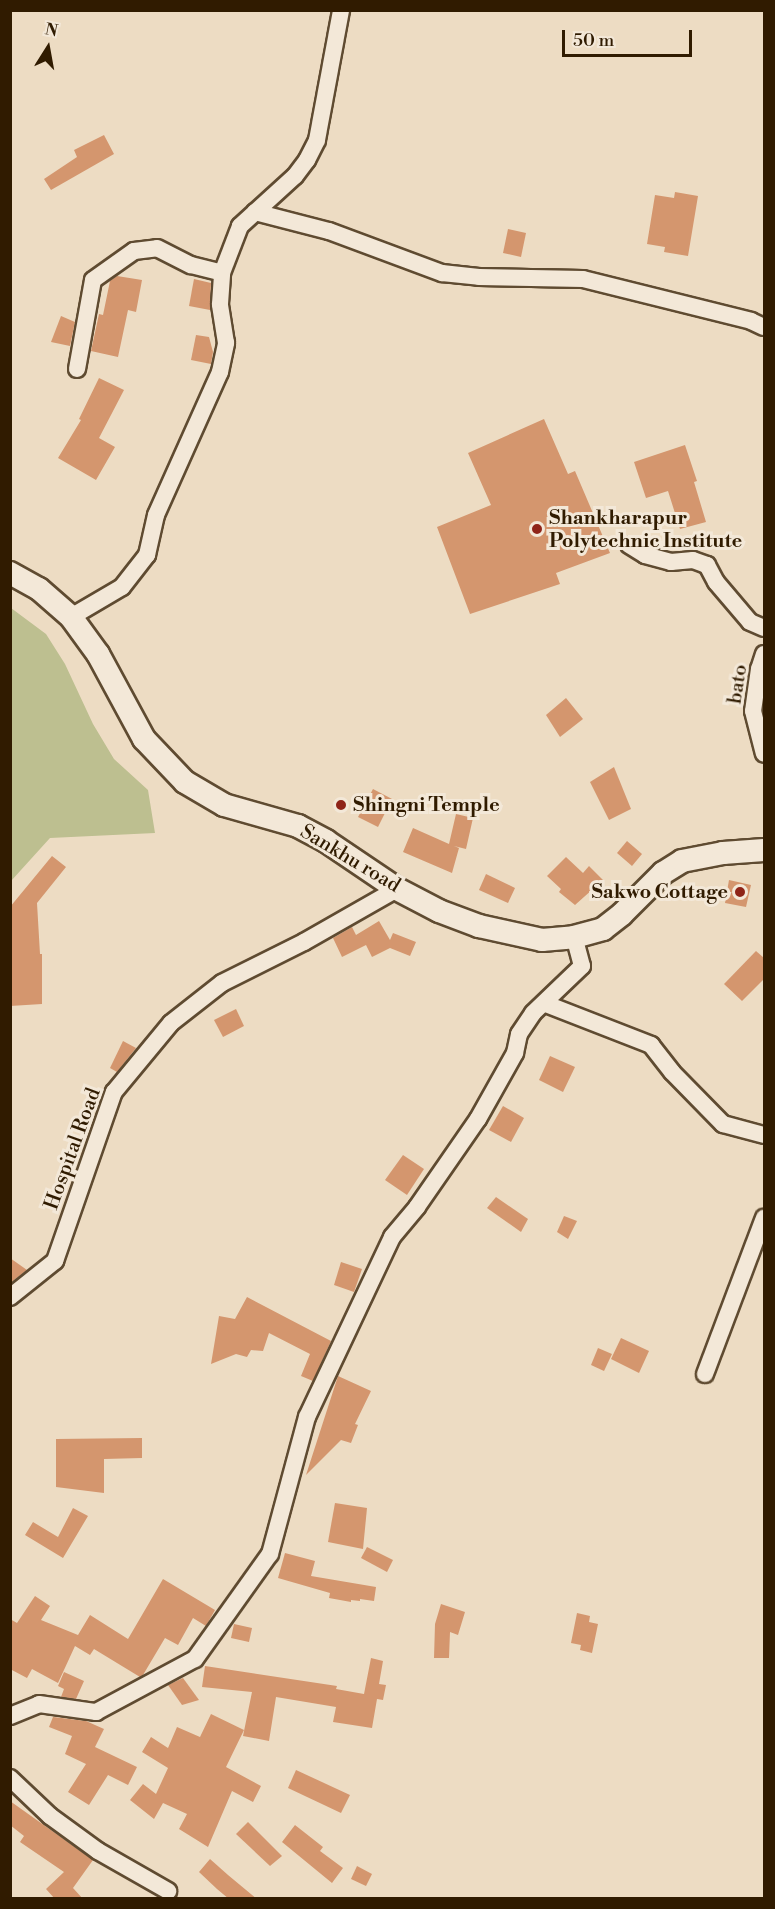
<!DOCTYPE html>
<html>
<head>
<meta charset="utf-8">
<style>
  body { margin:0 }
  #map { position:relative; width:775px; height:1909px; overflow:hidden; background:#eddcc3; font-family:"Libre Bodoni",serif }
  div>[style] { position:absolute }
  .green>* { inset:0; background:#bdbf90 }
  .building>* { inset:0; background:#d4966e }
  .roads { filter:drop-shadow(2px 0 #5f4b31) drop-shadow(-2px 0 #5f4b31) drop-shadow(0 2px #5f4b31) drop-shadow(0 -2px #5f4b31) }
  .minor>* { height:16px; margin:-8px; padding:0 8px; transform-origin:8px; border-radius:8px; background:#f3e8d8 }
  .secondary>* { height:22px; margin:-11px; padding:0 11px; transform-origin:11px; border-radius:11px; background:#f3e8d8 }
  .dots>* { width:16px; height:16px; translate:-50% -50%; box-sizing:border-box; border:3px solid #f3e8d8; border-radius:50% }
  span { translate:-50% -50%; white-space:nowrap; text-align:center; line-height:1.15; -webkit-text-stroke:6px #f3e8d8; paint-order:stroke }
  .poi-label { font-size:20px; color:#301b00; font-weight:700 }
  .left { translate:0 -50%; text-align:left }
  .right { translate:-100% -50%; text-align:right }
  .street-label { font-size:20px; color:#301b00 }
  .frame { position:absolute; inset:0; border:12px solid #301b00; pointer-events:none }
  .north { position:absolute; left:18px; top:18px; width:60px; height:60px; -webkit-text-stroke:4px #f3e8d8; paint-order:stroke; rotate:11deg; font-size:16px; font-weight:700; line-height:24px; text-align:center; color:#301b00 }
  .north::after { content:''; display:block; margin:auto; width:21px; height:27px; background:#301b00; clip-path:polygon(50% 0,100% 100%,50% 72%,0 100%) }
  .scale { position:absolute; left:562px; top:30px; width:130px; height:27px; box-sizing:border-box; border:3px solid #301b00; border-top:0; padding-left:8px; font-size:18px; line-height:21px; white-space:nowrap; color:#301b00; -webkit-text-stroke:4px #f3e8d8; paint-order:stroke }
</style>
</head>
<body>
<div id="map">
  <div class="green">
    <div style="clip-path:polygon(11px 608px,46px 634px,65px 664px,93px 724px,114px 759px,148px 790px,155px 833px,50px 838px,11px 881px)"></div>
  </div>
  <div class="building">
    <div style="clip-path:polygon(104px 135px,114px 154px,51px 190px,44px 179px,77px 157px,74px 150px)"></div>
    <div style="clip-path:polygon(675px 192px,698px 196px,688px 256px,664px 252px,665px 247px,647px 244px,655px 195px,674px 198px)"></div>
    <div style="clip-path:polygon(508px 229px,526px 233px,521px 257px,503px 253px)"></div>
    <div style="clip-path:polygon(117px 276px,142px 280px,136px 312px,128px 310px,118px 357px,91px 351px,99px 314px,103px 315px,110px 281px)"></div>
    <div style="clip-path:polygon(194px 279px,211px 283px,210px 310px,189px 306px)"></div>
    <div style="clip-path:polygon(61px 316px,75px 322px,70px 346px,51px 342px)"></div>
    <div style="clip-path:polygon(196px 335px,209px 337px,213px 352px,211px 364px,191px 360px)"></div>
    <div style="clip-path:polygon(99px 378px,124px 390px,99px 438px,115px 447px,96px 480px,58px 458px,81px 420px,79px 419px)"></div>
    <div style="clip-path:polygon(544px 419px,568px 474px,575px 471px,610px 553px,556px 573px,560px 584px,470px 614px,437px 527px,491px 505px,468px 453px)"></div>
    <div style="clip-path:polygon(685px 445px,697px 481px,694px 482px,706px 522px,680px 529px,668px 491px,646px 498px,634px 462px)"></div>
    <div style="clip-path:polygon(566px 698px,583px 719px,560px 737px,546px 715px)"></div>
    <div style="clip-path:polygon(614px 767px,631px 809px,609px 820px,590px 782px)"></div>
    <div style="clip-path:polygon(373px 789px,392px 799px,378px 827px,358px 817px)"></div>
    <div style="clip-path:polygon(456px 814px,473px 818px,466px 849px,454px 846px,459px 848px,452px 873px,403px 852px,413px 828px,449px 844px)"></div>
    <div style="clip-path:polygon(627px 841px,642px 854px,632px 866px,617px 853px)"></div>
    <div style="clip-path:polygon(52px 856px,66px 867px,37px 903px,40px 954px,42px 954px,42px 1004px,10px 1006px,10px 907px)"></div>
    <div style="clip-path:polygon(566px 857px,583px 873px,589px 866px,603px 880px,575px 905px,559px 892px,561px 889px,547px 876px)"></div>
    <div style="clip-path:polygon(486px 874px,515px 888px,508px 903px,479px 890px)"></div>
    <div style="clip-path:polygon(729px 880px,751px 885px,746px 907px,725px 903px)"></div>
    <div style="clip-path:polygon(379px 921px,390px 940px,393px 933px,416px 942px,410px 956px,390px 948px,372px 957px,366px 945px,342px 957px,333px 938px,352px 927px,356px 935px)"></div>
    <div style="clip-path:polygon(756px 951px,765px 959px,765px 978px,742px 1001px,724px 984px)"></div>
    <div style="clip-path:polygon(236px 1009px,244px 1026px,223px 1037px,214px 1020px)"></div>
    <div style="clip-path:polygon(123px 1041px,136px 1048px,117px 1072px,110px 1068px)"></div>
    <div style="clip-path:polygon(550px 1056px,575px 1067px,563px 1092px,539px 1080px)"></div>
    <div style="clip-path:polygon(503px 1106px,524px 1118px,511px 1142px,489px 1130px)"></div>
    <div style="clip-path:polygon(403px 1155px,424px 1169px,407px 1195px,385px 1180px)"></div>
    <div style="clip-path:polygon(496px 1197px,528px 1219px,521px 1232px,487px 1208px)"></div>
    <div style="clip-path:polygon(564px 1216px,577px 1221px,568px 1239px,557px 1232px)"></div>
    <div style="clip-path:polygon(10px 1258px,27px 1270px,10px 1283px)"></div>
    <div style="clip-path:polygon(341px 1262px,362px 1269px,354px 1292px,334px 1285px)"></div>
    <div style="clip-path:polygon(247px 1297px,331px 1341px,313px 1381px,301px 1376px,310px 1354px,269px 1333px,263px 1351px,251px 1350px,247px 1357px,236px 1354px,211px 1364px,219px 1316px,235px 1319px)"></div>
    <div style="clip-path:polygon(621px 1338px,649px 1351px,639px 1373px,611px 1359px)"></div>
    <div style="clip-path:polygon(598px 1348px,612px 1354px,604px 1371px,591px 1365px)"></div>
    <div style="clip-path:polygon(338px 1376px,371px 1391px,355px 1424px,358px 1425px,351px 1443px,341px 1440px,306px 1475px)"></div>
    <div style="clip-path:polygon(142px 1438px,142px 1458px,104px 1459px,104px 1493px,56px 1487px,56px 1439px)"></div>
    <div style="clip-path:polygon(335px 1503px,367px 1508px,363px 1549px,328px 1542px)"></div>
    <div style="clip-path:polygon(73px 1508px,88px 1516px,63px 1558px,25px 1535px,33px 1522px,58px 1537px)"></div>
    <div style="clip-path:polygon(367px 1547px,393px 1560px,387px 1572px,361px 1558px)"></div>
    <div style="clip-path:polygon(285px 1553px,315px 1561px,311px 1576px,376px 1587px,374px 1601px,360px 1599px,360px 1601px,351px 1600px,351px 1602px,329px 1598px,330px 1593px,278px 1578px)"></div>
    <div style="clip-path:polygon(163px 1579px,215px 1610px,206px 1626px,193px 1618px,178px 1645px,165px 1638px,143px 1675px,140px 1677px,94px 1649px,90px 1655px,75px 1646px,58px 1683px,32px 1669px,27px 1678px,10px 1669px,10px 1619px,17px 1623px,35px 1596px,50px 1606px,41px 1620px,78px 1635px,90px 1615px,128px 1639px)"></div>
    <div style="clip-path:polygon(441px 1604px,465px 1612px,458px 1635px,450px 1632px,449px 1658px,434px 1658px,435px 1624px)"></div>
    <div style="clip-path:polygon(577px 1613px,590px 1616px,589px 1622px,598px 1624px,592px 1653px,580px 1650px,581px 1645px,571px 1643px)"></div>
    <div style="clip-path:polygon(234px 1624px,252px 1628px,249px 1642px,231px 1638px)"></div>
    <div style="clip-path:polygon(371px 1658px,383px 1661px,379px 1684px,386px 1685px,383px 1700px,377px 1699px,372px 1728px,333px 1722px,336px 1707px,276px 1697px,269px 1741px,243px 1736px,252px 1692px,202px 1687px,205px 1666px,337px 1686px,336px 1689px,364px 1694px)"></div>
    <div style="clip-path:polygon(64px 1672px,84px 1681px,76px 1699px,61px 1697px,64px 1689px,58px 1686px)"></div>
    <div style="clip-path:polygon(183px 1678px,199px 1700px,182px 1705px,168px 1685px)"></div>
    <div style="clip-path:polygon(211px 1714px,244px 1730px,226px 1767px,261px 1786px,253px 1802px,232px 1791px,208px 1847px,179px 1829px,187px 1814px,163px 1803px,154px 1819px,130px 1800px,143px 1784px,156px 1794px,168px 1768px,142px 1752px,151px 1737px,168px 1748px,177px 1727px,200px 1737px)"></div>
    <div style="clip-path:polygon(53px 1717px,86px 1721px,104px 1729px,95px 1747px,137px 1767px,128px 1785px,108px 1775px,89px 1805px,68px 1792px,86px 1764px,65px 1754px,72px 1736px,49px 1727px)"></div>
    <div style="clip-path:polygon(296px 1770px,350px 1795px,341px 1813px,288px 1788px)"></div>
    <div style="clip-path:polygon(10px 1801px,93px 1860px,73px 1888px,83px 1899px,55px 1899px,46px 1889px,64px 1872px,20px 1842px,24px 1836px,10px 1825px)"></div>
    <div style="clip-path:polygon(248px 1822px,282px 1856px,270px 1866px,236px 1834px)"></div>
    <div style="clip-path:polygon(295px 1825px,323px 1847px,320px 1851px,343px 1868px,332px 1883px,282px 1842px)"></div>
    <div style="clip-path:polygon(210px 1859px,228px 1875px,257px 1899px,229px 1899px,217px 1889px,199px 1872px)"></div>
    <div style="clip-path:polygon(357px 1866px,372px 1874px,366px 1886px,351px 1879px)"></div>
  </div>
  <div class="roads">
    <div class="minor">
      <div style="left:255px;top:212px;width:76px;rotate:14.4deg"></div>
      <div style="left:329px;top:231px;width:121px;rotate:20.4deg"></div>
      <div style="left:442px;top:273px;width:37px;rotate:6deg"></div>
      <div style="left:479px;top:277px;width:104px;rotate:1.1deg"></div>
      <div style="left:583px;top:279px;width:173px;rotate:14deg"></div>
      <div style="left:751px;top:321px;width:14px;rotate:25deg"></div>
      <div style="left:77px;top:369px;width:90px;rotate:-79.8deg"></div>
      <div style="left:93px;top:280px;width:50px;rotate:-35.3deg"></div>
      <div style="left:134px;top:251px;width:23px;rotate:-7deg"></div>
      <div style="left:157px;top:248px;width:38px;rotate:27deg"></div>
      <div style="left:191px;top:265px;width:32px;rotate:14deg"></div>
      <div style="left:629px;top:545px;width:19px;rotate:32deg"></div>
      <div style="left:645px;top:555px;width:27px;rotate:15deg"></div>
      <div style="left:671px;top:562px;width:22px;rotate:-5deg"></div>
      <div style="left:693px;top:560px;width:15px;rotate:20deg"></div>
      <div style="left:707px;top:565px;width:19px;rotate:62deg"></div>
      <div style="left:716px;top:582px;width:52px;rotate:49.6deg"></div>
      <div style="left:750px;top:622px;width:15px;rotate:23deg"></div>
      <div style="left:71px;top:617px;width:59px;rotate:-30.5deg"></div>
      <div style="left:122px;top:587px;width:41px;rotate:-52deg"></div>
      <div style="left:147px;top:555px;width:41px;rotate:-77.3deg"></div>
      <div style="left:156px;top:515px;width:157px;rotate:-65.9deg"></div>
      <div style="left:220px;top:372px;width:30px;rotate:-78deg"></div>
      <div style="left:226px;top:343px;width:39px;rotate:-99deg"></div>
      <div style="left:220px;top:304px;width:31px;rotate:-86deg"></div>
      <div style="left:222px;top:273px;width:50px;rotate:-69deg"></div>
      <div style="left:240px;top:226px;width:74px;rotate:-42.3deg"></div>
      <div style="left:295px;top:176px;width:20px;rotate:-53deg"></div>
      <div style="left:307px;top:160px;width:22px;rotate:-63deg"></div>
      <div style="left:317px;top:140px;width:132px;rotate:-79.5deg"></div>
      <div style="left:764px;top:654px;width:16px;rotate:108deg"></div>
      <div style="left:759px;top:669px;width:42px;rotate:98.1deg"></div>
      <div style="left:753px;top:711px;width:44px;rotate:75.7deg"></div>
      <div style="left:546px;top:1004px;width:113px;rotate:21.3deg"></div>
      <div style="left:651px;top:1045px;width:34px;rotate:52deg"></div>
      <div style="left:672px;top:1072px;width:73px;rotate:45.6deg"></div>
      <div style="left:723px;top:1124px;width:42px;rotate:15deg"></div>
      <div style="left:10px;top:1297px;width:58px;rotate:-38.7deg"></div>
      <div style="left:55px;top:1261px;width:179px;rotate:-70.8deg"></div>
      <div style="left:114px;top:1092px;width:89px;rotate:-50.4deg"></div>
      <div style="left:171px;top:1023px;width:65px;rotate:-38.1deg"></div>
      <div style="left:222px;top:983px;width:92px;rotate:-26.6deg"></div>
      <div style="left:304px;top:942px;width:107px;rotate:-29.7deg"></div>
      <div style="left:705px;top:1374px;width:167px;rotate:-69.3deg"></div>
      <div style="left:10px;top:1716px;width:31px;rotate:-22deg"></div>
      <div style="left:39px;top:1704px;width:58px;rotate:8deg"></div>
      <div style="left:96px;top:1712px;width:112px;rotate:-28.2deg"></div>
      <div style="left:195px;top:1659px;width:129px;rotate:-54.5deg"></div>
      <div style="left:270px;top:1554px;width:142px;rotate:-74.9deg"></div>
      <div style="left:307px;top:1417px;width:199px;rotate:-64.7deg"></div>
      <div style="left:392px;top:1237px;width:39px;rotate:-50deg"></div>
      <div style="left:417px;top:1207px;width:107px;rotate:-55.3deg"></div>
      <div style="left:478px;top:1119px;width:76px;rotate:-60.7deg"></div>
      <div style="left:515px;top:1053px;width:19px;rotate:-78deg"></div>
      <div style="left:519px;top:1034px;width:25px;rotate:-56deg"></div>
      <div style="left:533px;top:1013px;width:68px;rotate:-43.8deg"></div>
      <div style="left:582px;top:966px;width:30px;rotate:-105deg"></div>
      <div style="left:10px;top:1778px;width:55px;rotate:43.5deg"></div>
      <div style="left:50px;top:1816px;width:59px;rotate:36.1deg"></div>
      <div style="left:98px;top:1851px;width:81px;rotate:29.7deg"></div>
    </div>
    <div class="secondary">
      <div style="left:10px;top:573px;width:33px;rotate:29deg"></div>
      <div style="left:39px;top:589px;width:43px;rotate:41.2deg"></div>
      <div style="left:71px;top:617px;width:46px;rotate:53.9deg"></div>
      <div style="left:98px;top:654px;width:97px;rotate:61.6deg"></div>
      <div style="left:144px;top:739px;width:59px;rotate:46.4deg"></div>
      <div style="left:185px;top:782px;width:45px;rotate:30.5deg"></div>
      <div style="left:224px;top:805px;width:77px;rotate:15.8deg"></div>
      <div style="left:298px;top:826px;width:32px;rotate:28deg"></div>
      <div style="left:326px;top:841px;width:86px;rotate:34.1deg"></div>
      <div style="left:397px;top:889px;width:47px;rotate:27.6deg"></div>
      <div style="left:439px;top:911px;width:43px;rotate:20.6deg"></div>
      <div style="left:479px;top:926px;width:65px;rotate:12.5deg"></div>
      <div style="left:542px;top:940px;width:32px;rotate:-5deg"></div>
      <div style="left:574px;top:937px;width:30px;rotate:-15deg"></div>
      <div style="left:603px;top:929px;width:24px;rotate:-38deg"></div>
      <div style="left:622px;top:914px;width:58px;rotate:-45deg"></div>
      <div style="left:663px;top:873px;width:22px;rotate:-32deg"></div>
      <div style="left:682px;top:861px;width:42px;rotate:-11deg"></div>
      <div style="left:723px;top:853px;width:41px;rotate:-4.2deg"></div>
    </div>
  </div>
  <div class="dots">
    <div style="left:537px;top:529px;background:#8f2418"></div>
    <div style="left:341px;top:805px;background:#8f2418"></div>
    <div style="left:740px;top:892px;background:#8f2418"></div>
  </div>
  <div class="poi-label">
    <span class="left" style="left:549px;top:530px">Shankharapur<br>Polytechnic Institute</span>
    <span class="left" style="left:353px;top:805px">Shingni Temple</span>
    <span class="right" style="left:728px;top:892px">Sakwo Cottage</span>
  </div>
  <div class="street-label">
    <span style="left:738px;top:684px;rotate:-81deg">bato</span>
    <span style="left:350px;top:859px;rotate:31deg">Sankhu road</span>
    <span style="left:73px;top:1149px;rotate:-70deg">Hospital Road</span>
  </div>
  <div class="frame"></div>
  <div class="north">N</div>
  <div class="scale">50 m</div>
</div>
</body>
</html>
